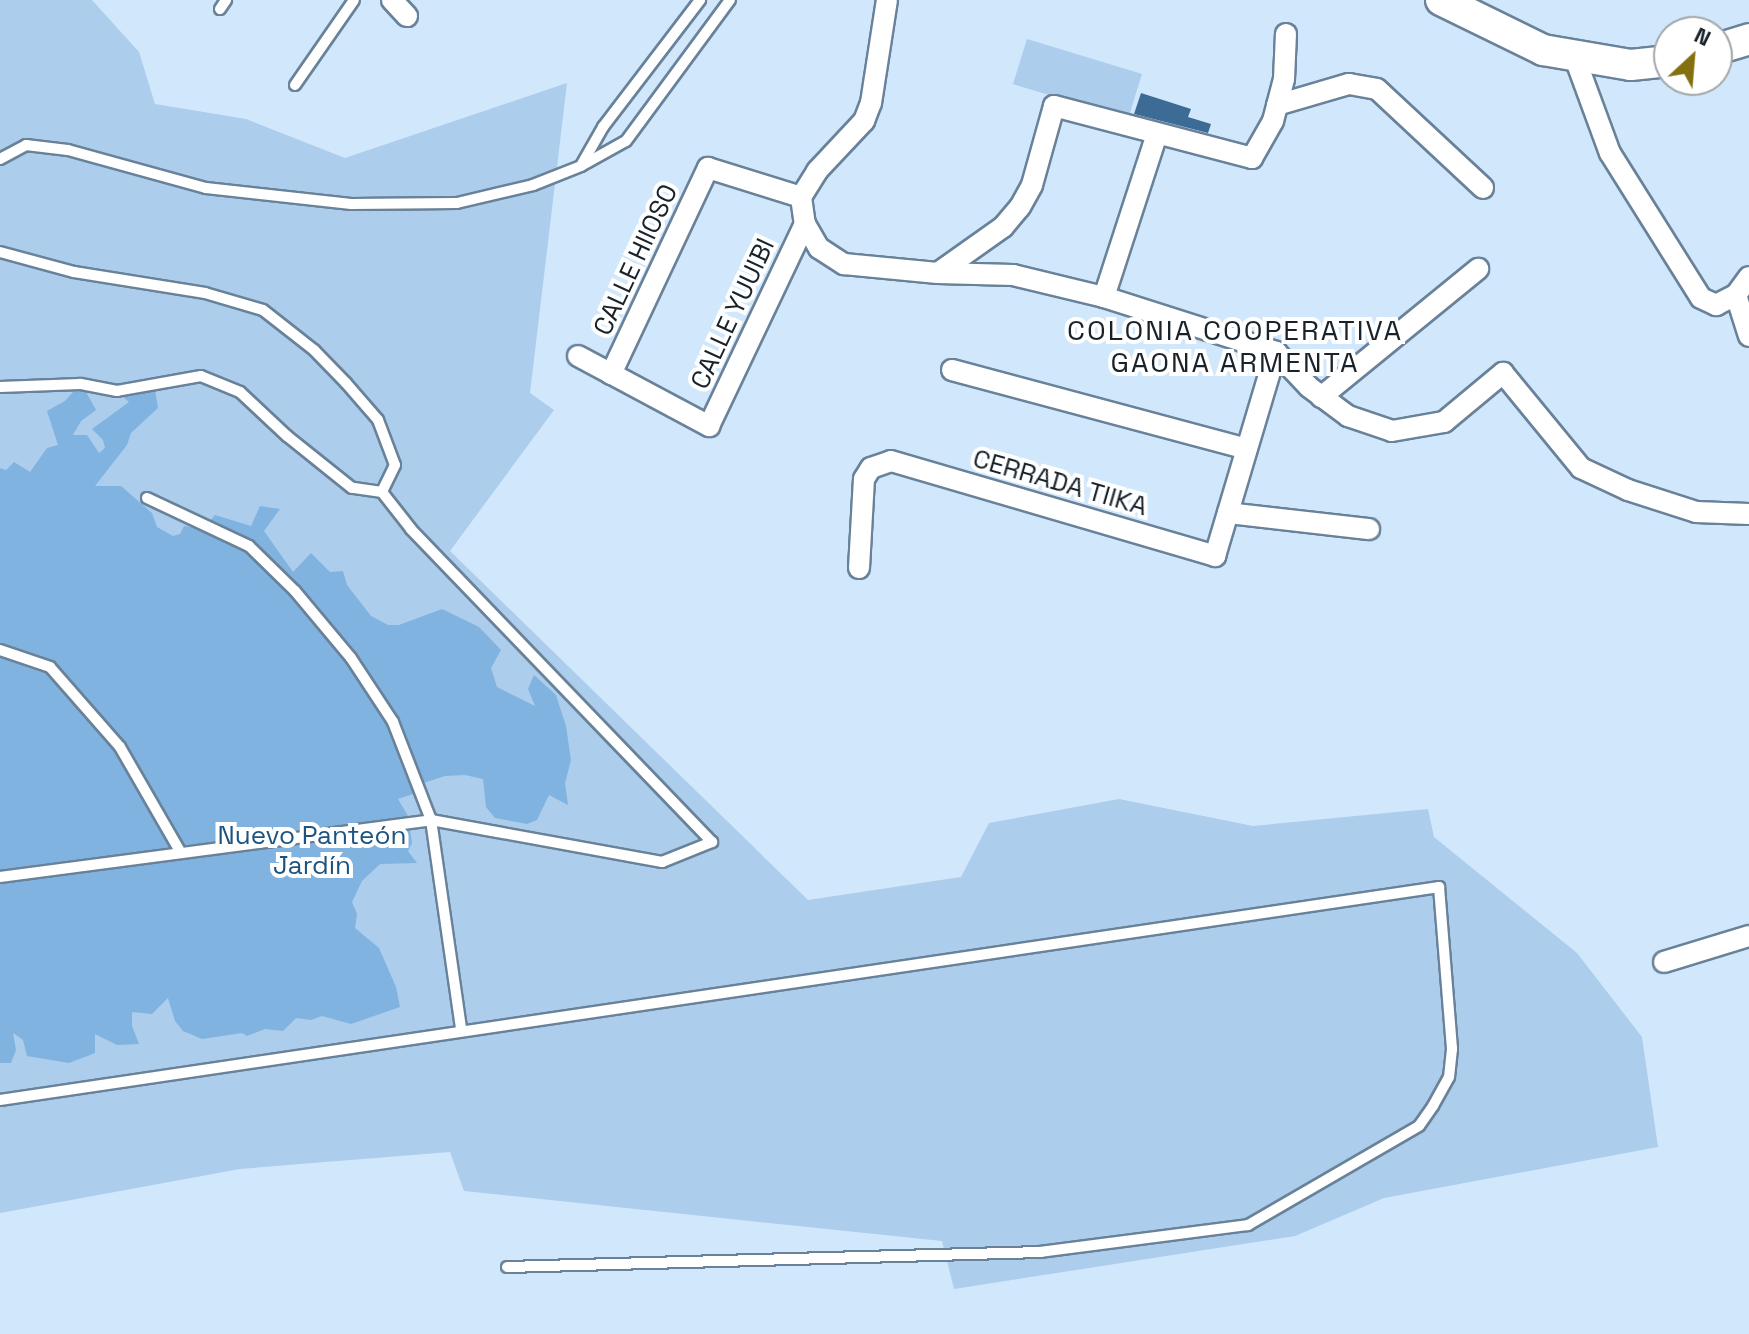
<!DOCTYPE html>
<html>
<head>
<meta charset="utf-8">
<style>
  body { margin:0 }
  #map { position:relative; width:1749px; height:1334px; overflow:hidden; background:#d1e7fb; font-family:"Space Grotesk",sans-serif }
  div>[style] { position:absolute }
  .green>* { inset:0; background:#accdeb }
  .forest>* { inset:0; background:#80b3e0 }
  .building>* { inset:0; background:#3c6c96 }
  .roads { filter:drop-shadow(2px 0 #698299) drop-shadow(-2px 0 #698299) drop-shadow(0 2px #698299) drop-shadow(0 -2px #698299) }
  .lane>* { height:10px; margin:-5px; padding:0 5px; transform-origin:5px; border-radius:5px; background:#fff }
  .street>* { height:20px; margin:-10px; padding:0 10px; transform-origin:10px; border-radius:10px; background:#fff }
  .secondary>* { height:30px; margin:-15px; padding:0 15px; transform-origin:15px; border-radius:15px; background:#fff }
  span { translate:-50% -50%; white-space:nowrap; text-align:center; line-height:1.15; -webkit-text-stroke:8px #fff; paint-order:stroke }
  .street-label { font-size:26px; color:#18222b }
  .park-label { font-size:26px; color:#1d547f }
  .neighbourhood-label { font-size:28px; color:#18222b; letter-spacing:2px }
  .north { position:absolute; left:1653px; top:16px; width:80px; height:80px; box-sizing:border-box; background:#fff; border:2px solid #a3a7aa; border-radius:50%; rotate:26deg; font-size:22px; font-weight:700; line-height:32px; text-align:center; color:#18222b }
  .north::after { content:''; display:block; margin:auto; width:28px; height:36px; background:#84700f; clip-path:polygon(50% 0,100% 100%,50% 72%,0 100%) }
</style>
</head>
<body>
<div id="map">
  <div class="green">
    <div style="clip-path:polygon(0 0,92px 0,139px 52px,155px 104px,246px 119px,345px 158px,567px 83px,530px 393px,554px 410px,450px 551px,808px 900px,961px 877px,989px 823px,1119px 799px,1253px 826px,1428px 809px,1434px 837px,1577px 953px,1642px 1037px,1658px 1147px,1384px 1198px,1295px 1236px,954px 1289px,942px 1241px,464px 1191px,450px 1152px,240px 1169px,0 1213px)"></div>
    <div style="clip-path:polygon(1027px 39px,1142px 74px,1128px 119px,1013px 84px)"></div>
  </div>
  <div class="forest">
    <div style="clip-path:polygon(81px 383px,96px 410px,81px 421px,73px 435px,87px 435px,99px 453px,105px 448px,103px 440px,92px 429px,129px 402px,109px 385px,154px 384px,158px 408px,131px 433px,127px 445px,95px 486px,121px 486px,152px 513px,157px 527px,173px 536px,180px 534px,184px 526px,203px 529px,215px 515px,251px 526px,260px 506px,280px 509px,264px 531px,293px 572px,311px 553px,330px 572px,343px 571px,347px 585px,371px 616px,388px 625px,399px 625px,442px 609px,479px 627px,501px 650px,491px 668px,497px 687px,535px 706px,528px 689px,534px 675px,556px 695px,566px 726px,571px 760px,565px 783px,568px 805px,549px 795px,537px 820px,527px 824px,495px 818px,486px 807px,483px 779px,465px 775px,445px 776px,420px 784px,416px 793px,398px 799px,408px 816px,412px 843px,408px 851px,417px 863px,380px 864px,362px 881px,352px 902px,357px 914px,355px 928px,379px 948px,396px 987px,400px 1007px,351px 1024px,322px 1016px,311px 1020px,296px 1018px,283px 1031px,265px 1029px,247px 1036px,242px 1033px,202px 1039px,183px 1031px,175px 1021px,168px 998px,152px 1014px,132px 1012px,132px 1026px,139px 1044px,117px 1045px,95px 1034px,95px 1053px,69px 1063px,27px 1056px,23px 1040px,13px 1033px,16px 1050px,11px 1063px,0 1063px,0 468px,6px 470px,14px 462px,30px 472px,47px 448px,58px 445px,47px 411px,65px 401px)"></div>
  </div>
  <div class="building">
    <div style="clip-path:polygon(1141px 93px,1191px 109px,1188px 117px,1211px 124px,1208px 133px,1134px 114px)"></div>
  </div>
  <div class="roads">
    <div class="lane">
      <div style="left:220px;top:9px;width:11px;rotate:-56deg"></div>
      <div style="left:295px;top:85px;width:103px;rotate:-55.2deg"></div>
      <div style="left:0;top:159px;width:30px;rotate:-28deg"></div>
      <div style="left:26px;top:145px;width:42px;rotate:6.8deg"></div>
      <div style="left:68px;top:150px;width:143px;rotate:15.4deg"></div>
      <div style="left:206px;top:188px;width:146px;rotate:6.3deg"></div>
      <div style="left:351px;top:204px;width:106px;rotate:-0.5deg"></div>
      <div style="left:457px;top:203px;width:78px;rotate:-13.3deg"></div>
      <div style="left:533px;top:185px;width:52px;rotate:-21.6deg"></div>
      <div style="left:581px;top:166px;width:51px;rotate:-29.1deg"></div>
      <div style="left:626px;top:141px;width:175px;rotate:-53.6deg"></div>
      <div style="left:582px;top:164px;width:43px;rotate:-60.4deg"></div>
      <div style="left:603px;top:127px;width:160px;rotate:-52.6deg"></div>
      <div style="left:0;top:252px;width:77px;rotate:15.1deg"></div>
      <div style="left:74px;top:272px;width:133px;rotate:9.1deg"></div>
      <div style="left:205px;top:293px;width:60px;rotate:16.3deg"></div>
      <div style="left:263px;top:310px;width:65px;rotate:38.1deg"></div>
      <div style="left:314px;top:350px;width:46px;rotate:45.9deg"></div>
      <div style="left:346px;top:383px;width:49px;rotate:49.1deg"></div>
      <div style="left:378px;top:420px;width:48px;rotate:69.3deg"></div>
      <div style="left:395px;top:465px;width:30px;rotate:116deg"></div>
      <div style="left:382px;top:492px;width:30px;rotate:-172deg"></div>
      <div style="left:352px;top:488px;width:83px;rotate:-141.3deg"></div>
      <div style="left:287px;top:436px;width:64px;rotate:-136.9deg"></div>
      <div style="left:240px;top:392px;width:42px;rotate:-157.7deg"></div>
      <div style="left:201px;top:376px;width:85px;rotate:169.9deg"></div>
      <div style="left:117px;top:391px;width:38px;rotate:-169deg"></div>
      <div style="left:80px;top:384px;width:80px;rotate:177.9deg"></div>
      <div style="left:147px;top:498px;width:113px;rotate:25.2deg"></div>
      <div style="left:249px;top:546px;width:64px;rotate:44.4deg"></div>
      <div style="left:295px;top:591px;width:87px;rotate:50.1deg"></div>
      <div style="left:351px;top:658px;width:77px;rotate:56.7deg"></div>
      <div style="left:393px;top:722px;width:105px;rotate:68.8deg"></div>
      <div style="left:431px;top:820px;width:211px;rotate:81.8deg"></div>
      <div style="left:0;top:650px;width:53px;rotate:18.8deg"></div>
      <div style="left:50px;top:667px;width:106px;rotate:48.8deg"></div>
      <div style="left:120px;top:747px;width:122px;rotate:60.1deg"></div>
      <div style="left:0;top:877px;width:435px;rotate:-7.5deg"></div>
      <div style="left:431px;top:820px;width:235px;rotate:10.3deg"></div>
      <div style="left:662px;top:862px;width:54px;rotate:-21.8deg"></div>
      <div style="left:712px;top:842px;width:434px;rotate:-133.9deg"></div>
      <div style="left:411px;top:529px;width:47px;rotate:-128.1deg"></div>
      <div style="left:0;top:1100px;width:1455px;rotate:-8.42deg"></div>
      <div style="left:1439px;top:887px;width:163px;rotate:85.4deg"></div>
      <div style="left:1452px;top:1049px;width:28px;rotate:96deg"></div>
      <div style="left:1449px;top:1077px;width:33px;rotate:119deg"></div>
      <div style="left:1433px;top:1106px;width:24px;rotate:125deg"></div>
      <div style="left:1419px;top:1126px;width:198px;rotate:149.9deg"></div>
      <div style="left:1248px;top:1225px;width:209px;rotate:172.6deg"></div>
      <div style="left:1041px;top:1252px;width:534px;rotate:178.39deg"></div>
    </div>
    <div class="street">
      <div style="left:392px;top:0;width:22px;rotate:47deg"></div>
      <div style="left:1575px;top:58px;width:101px;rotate:69.8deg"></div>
      <div style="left:1610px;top:153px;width:171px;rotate:57.9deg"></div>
      <div style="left:1701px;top:298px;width:17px;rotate:25deg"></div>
      <div style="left:1716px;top:305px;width:22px;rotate:-27deg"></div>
      <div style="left:1736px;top:295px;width:22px;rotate:-54deg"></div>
      <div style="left:1277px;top:105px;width:75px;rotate:-16.3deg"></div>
      <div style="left:1349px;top:84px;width:28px;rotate:10deg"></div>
      <div style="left:1377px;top:89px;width:145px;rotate:43deg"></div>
      <div style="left:801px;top:197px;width:27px;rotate:82deg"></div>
      <div style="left:805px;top:224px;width:28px;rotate:60deg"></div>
      <div style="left:819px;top:248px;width:30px;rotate:33deg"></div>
      <div style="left:844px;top:264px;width:94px;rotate:5.5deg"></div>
      <div style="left:938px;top:273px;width:75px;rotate:1.5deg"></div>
      <div style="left:1013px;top:275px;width:94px;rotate:13.6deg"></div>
      <div style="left:1104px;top:297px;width:181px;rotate:17.7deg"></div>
      <div style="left:1276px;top:352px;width:48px;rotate:46.7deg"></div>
      <div style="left:1309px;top:387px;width:49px;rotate:36.6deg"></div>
      <div style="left:1348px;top:416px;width:46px;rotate:18.8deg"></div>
      <div style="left:1392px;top:431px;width:53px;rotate:-9.8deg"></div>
      <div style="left:1444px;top:422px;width:77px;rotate:-39.7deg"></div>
      <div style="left:1503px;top:373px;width:123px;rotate:50.6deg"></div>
      <div style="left:1581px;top:468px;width:52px;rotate:25.1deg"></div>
      <div style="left:1628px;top:490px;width:71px;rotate:17.9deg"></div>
      <div style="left:1696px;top:512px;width:53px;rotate:2.2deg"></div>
      <div style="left:801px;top:197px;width:31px;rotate:-58deg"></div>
      <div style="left:817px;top:171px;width:69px;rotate:-46.8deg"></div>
      <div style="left:864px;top:121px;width:19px;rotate:-69deg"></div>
      <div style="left:871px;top:103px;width:104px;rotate:-81.2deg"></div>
      <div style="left:938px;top:273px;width:80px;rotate:-35.3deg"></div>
      <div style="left:1003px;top:227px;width:26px;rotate:-50deg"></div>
      <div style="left:1020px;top:207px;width:25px;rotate:-61deg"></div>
      <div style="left:1032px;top:185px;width:82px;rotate:-74.4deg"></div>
      <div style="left:1054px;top:106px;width:205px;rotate:14.7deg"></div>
      <div style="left:1252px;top:158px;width:43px;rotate:-60.4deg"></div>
      <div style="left:1273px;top:121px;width:43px;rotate:-75.3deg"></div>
      <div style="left:1284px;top:79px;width:45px;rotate:-87.5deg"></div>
      <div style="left:1736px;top:295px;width:43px;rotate:72.4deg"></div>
      <div style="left:1104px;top:297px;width:171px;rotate:-72deg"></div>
      <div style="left:578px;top:356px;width:149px;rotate:28.1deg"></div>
      <div style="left:709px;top:426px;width:224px;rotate:-64.6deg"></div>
      <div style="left:952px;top:370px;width:305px;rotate:15deg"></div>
      <div style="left:611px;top:374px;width:228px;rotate:-64.8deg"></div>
      <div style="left:708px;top:168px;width:97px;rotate:17.3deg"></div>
      <div style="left:1321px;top:397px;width:203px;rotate:-39.2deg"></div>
      <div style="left:1228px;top:513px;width:142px;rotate:6.5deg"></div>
      <div style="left:859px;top:568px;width:89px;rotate:-86.8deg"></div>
      <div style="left:864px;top:479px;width:13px;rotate:-58deg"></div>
      <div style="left:871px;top:468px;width:21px;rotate:-19deg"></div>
      <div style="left:891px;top:461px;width:338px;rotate:16.3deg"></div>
      <div style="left:1215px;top:556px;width:213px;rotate:-73.4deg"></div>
      <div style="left:1664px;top:962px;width:89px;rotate:-17deg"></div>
    </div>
    <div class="secondary">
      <div style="left:1441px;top:0;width:114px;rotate:26.1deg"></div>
      <div style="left:1543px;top:50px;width:89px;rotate:9.7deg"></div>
      <div style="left:1631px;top:65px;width:38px;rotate:-6deg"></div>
      <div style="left:1717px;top:49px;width:34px;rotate:-17deg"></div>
    </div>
  </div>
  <div class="street-label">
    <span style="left:636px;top:260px;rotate:-65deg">CALLE HIIOSO</span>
    <span style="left:733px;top:314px;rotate:-65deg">CALLE YUUIBI</span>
    <span style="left:1060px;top:483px;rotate:16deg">CERRADA TIIKA</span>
  </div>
  <div class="park-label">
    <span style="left:312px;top:851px">Nuevo Panteón<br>Jardín</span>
  </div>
  <div class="neighbourhood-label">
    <span style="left:1235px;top:346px">COLONIA COOPERATIVA<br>GAONA ARMENTA</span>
  </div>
  <div class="north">N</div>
</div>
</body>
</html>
